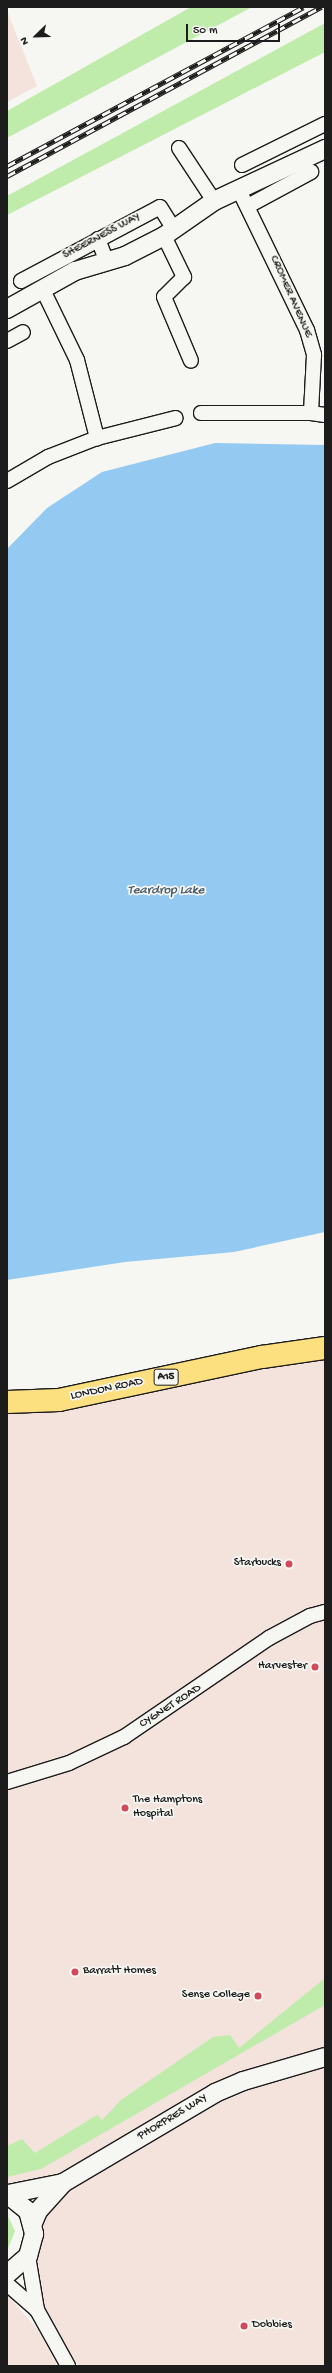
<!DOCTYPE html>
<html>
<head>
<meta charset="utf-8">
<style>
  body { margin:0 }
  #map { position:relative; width:332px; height:2373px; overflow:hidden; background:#f6f6f2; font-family:"Gochi Hand",sans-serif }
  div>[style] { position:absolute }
  .built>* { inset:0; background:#f4e2dd }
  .green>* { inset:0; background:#bfecaa }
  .water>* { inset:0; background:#94caf2 }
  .roads { filter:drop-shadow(1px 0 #1c1c1c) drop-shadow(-1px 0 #1c1c1c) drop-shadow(0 1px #1c1c1c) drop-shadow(0 -1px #1c1c1c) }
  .minor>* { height:14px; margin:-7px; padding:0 7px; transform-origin:7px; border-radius:7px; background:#f6f6f2 }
  .tertiary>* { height:18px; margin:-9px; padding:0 9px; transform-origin:9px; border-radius:9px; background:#f6f6f2 }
  .primary>* { height:22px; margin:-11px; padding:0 11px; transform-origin:11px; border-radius:11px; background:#fce080 }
  .rail>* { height:4.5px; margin-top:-2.25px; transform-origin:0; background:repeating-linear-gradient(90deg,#f6f6f2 0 9px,#1c1c1c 0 18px); box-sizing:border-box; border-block:1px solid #1c1c1c }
  .dots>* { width:11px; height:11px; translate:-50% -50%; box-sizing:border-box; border:2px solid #f6f6f2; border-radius:50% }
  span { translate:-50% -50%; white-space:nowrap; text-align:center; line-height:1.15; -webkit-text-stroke:3.5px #f6f6f2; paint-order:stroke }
  .shield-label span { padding:1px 3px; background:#f6f6f2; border:1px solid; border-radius:3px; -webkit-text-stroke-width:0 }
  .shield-label { font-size:11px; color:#1c1c1c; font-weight:700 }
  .street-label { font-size:12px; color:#1c1c1c }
  .poi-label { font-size:12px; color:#1c1c1c }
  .right { translate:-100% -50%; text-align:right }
  .left { translate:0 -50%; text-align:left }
  .water-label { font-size:13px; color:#465967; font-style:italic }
  .frame { position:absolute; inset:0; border:8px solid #1c1c1c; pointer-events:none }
  .north { position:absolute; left:16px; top:16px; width:40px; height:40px; -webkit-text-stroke:3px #f6f6f2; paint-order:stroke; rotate:247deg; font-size:11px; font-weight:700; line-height:16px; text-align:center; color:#1c1c1c }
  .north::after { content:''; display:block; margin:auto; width:14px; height:18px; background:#1c1c1c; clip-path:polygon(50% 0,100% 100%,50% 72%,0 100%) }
  .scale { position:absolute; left:186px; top:24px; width:94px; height:18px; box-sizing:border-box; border:2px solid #1c1c1c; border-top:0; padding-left:5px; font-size:12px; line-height:14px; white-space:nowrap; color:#1c1c1c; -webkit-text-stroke:3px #f6f6f2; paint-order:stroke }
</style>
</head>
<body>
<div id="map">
  <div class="built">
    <div style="clip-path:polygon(7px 11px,37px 86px,7px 102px)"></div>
    <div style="clip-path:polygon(325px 1356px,325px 2366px,79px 2366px,51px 2324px,40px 2294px,35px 2265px,39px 2223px,45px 2217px,30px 2180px,7px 2183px,7px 1411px)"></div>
    <div style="clip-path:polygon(7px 2295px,38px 2330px,58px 2366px,7px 2366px)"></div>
  </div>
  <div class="green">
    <div style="clip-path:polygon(191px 7px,252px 7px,7px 138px,7px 111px)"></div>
    <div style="clip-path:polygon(325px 23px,325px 52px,7px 215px,7px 196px)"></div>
    <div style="clip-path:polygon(325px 1978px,325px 2005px,41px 2169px,7px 2177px,7px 2146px,22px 2139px,35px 2153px,97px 2115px,102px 2120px,121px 2100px,213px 2037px,230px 2035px,239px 2048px)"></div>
    <div style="clip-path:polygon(7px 2214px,15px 2231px,7px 2251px)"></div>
  </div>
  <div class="water">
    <div style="clip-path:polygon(215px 443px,325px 445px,325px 1232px,234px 1252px,125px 1262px,7px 1280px,7px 549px,47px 508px,102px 472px)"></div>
  </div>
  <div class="roads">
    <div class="minor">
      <div style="left:179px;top:148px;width:64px;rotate:56.6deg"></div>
      <div style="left:242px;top:165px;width:93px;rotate:-26.3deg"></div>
      <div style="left:238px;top:188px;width:158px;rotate:64.1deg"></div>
      <div style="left:307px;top:330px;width:26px;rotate:74deg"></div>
      <div style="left:314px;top:355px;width:58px;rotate:93deg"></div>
      <div style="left:311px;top:413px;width:14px;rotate:8deg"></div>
      <div style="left:248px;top:206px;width:72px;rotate:-28.4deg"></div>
      <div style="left:164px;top:236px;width:46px;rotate:64deg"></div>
      <div style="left:184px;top:277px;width:28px;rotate:135deg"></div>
      <div style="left:164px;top:297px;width:69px;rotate:67.1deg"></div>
      <div style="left:98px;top:239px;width:25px;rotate:69deg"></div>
      <div style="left:21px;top:281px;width:157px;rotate:-28deg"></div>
      <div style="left:160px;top:207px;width:26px;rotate:58deg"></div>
      <div style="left:43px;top:290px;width:78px;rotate:64.1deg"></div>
      <div style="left:77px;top:360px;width:81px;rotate:75.6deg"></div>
      <div style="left:97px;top:438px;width:81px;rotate:-14.2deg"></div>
      <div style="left:7px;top:341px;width:18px;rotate:-29deg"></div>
      <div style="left:201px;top:413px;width:110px"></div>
      <div style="left:7px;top:481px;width:48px;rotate:-30.3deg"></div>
      <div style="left:48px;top:457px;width:53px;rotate:-21.2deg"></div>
      <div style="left:7px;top:1782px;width:65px;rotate:-17deg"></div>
      <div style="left:69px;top:1763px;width:61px;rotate:-25.3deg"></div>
      <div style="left:124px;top:1737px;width:176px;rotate:-34.3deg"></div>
      <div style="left:269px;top:1638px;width:47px;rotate:-28.2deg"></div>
      <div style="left:310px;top:1616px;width:16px;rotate:-15deg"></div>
      <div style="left:28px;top:2256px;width:55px;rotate:80.5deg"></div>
      <div style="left:37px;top:2310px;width:64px;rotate:61deg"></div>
      <div style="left:7px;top:2284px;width:40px;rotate:41deg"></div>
    </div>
    <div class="tertiary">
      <div style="left:7px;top:309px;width:78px;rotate:-29.2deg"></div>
      <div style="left:75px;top:271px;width:52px;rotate:-16.7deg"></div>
      <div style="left:125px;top:256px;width:44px;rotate:-27.1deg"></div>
      <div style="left:164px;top:236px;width:61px;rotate:-35deg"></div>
      <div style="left:214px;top:201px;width:123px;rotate:-25.1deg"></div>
      <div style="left:7px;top:2194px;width:27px;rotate:39deg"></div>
      <div style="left:28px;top:2211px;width:24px;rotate:75deg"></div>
      <div style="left:34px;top:2234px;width:23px;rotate:105deg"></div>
      <div style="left:28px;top:2256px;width:28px;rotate:139deg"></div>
      <div style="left:8px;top:2194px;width:56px;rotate:-11.3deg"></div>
      <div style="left:33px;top:2223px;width:13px;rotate:-67deg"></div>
      <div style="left:38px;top:2211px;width:38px;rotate:-48deg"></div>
      <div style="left:63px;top:2183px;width:177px;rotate:-30.6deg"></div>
      <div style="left:215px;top:2093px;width:30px;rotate:-23deg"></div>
      <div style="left:243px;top:2081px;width:85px;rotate:-16.3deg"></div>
    </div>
    <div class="primary">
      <div style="left:7px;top:1402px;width:52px;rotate:-2.2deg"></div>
      <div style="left:59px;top:1400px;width:208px;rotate:-12deg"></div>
      <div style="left:262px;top:1357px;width:64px;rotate:-8.1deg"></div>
    </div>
  </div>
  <div class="rail">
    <div style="left:7px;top:166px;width:336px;rotate:-28.2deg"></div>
    <div style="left:7px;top:176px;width:357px;rotate:-28.3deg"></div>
  </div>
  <div class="dots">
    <div style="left:289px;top:1564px;background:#d1495b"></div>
    <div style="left:315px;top:1667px;background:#d1495b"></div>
    <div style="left:125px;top:1808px;background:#d1495b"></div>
    <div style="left:75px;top:1972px;background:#d1495b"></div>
    <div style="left:258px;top:1996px;background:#d1495b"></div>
    <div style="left:244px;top:2326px;background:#d1495b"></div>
  </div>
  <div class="shield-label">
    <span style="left:166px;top:1377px">A15</span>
  </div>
  <div class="street-label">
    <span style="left:102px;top:237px;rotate:-28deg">SHEERNESS WAY</span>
    <span style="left:290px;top:297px;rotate:66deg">CROMER AVENUE</span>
    <span style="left:107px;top:1390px;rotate:-12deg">LONDON ROAD</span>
    <span style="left:171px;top:1707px;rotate:-33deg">CYGNET ROAD</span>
    <span style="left:173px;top:2118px;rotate:-31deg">PHORPRES WAY</span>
  </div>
  <div class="poi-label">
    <span class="right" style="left:281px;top:1564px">Starbucks</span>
    <span class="right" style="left:307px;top:1667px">Harvester</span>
    <span class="left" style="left:133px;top:1808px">The Hamptons<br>Hospital</span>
    <span class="left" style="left:83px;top:1972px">Barratt Homes</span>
    <span class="right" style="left:250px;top:1996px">Sense College</span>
    <span class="left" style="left:252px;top:2326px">Dobbies</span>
  </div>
  <div class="water-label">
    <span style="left:166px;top:891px">Teardrop Lake</span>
  </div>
  <div class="frame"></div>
  <div class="north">N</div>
  <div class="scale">50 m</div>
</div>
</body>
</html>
